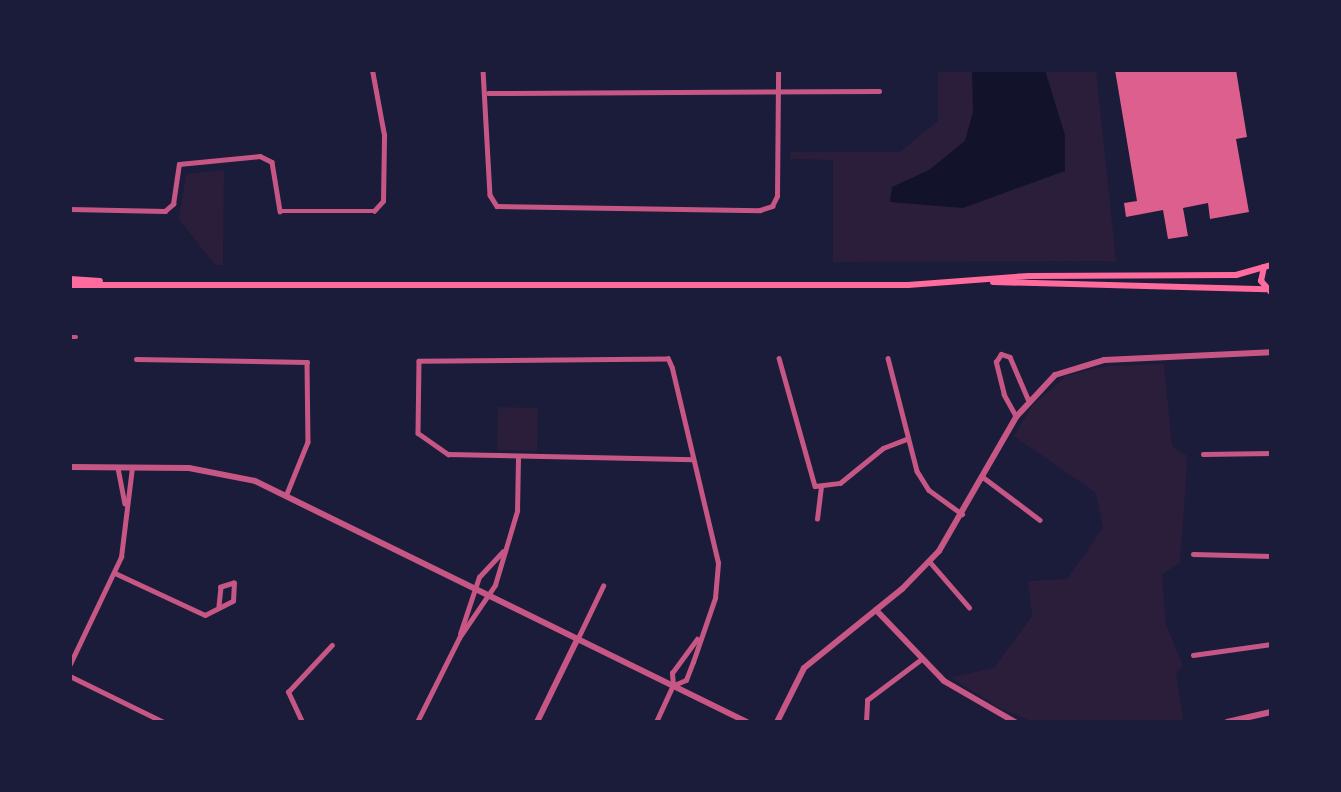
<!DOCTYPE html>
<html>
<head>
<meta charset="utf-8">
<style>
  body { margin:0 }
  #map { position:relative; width:1341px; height:792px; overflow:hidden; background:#1b1b3a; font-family:Lato,sans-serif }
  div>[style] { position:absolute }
  .green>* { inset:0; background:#2a1e3b }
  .water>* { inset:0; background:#12122b }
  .building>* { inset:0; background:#dd5f8e }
  .minor>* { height:4.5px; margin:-2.25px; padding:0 2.25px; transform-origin:2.25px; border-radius:2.25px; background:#c65784 }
  .tertiary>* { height:6px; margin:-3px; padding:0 3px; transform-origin:3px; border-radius:3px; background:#c65784 }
  .secondary>* { height:6px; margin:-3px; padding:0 3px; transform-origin:3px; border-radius:3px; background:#ff6b9d }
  span { translate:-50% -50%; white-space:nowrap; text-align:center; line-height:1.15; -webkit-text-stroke:7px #1b1b3a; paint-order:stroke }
  .frame { position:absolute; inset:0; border:72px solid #1b1b3a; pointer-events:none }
</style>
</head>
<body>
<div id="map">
  <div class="green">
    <div style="clip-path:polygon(938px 70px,1096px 70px,1116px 261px,833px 262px,833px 160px,790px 159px,791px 152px,900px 152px,938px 121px)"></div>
    <div style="clip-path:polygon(224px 170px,223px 265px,215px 265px,179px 219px,186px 174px)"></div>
    <div style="clip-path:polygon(1164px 364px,1172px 446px,1186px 455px,1187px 465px,1180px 563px,1162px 574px,1166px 624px,1183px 666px,1176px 674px,1184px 722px,1033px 722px,997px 707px,951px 677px,994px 668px,1032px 616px,1028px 581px,1067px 579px,1103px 528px,1096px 493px,1014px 436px,1032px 406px,1066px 376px,1107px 366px)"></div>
    <div style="clip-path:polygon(498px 407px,538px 408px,537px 451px,497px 450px)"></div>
  </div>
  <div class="water">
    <div style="clip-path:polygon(972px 70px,1045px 70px,1065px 135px,1065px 171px,963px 208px,890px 202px,892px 187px,929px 170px,965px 141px,973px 112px)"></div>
  </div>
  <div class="building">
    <div style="clip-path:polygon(1115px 70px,1236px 70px,1247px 137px,1236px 139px,1249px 212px,1210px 219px,1208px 203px,1183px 208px,1188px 236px,1168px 239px,1163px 210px,1126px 217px,1124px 203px,1137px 201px)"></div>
  </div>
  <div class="minor">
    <div style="left:483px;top:70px;width:125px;rotate:86.8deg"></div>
    <div style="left:490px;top:195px;width:13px;rotate:58deg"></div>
    <div style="left:497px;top:206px;width:263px;rotate:0.9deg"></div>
    <div style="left:760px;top:210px;width:13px;rotate:-18deg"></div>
    <div style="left:772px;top:206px;width:11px;rotate:-63deg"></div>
    <div style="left:777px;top:196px;width:126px;rotate:-89.5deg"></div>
    <div style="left:488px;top:93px;width:391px;rotate:-0.3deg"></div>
    <div style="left:70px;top:209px;width:95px;rotate:1.2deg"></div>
    <div style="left:165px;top:211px;width:11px;rotate:-41deg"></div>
    <div style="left:173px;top:204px;width:40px;rotate:-81.5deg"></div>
    <div style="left:179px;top:164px;width:81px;rotate:-5.6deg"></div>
    <div style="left:260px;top:156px;width:13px;rotate:27deg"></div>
    <div style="left:272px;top:162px;width:50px;rotate:80.7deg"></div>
    <div style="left:280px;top:211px;width:94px"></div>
    <div style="left:374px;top:211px;width:13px;rotate:-48deg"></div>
    <div style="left:383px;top:201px;width:66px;rotate:-89.1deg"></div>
    <div style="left:384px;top:135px;width:66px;rotate:-100.5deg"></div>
    <div style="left:70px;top:337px;width:6px"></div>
    <div style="left:779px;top:358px;width:133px;rotate:74.3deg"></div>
    <div style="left:815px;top:486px;width:25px;rotate:-7deg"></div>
    <div style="left:840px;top:483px;width:55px;rotate:-39.1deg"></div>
    <div style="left:883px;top:448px;width:25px;rotate:-21deg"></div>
    <div style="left:888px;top:358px;width:117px;rotate:75.6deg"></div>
    <div style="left:917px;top:471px;width:22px;rotate:58deg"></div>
    <div style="left:929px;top:490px;width:41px;rotate:36deg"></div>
    <div style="left:136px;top:359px;width:171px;rotate:1deg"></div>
    <div style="left:307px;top:362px;width:80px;rotate:89.3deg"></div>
    <div style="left:308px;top:442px;width:56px;rotate:112deg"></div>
    <div style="left:1016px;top:417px;width:25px;rotate:-119deg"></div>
    <div style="left:1004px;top:395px;width:34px;rotate:-104deg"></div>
    <div style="left:996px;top:362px;width:9px;rotate:-58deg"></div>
    <div style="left:1001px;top:354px;width:9px;rotate:18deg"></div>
    <div style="left:1010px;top:357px;width:46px;rotate:66.8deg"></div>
    <div style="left:1203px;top:454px;width:68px;rotate:-0.8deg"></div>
    <div style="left:118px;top:468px;width:36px;rotate:79deg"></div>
    <div style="left:983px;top:477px;width:71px;rotate:37deg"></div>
    <div style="left:817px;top:519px;width:31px;rotate:-83deg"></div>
    <div style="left:1193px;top:554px;width:78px;rotate:1.5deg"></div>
    <div style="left:930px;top:562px;width:60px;rotate:49.1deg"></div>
    <div style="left:115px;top:573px;width:99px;rotate:25deg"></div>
    <div style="left:205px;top:615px;width:31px;rotate:-27deg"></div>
    <div style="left:233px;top:601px;width:18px;rotate:-87deg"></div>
    <div style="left:234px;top:583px;width:14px;rotate:163deg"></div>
    <div style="left:221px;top:587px;width:19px;rotate:96deg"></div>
    <div style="left:460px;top:634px;width:60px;rotate:-71.6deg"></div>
    <div style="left:479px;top:577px;width:35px;rotate:-47deg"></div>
    <div style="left:578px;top:638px;width:58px;rotate:-64.3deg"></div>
    <div style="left:1193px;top:655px;width:79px;rotate:-8deg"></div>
    <div style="left:70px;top:664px;width:119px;rotate:-64.5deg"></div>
    <div style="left:121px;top:557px;width:90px;rotate:-83deg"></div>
    <div style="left:70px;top:676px;width:105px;rotate:26.1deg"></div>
    <div style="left:673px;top:685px;width:12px;rotate:-95deg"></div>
    <div style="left:672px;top:673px;width:42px;rotate:-53.7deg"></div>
    <div style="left:674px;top:685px;width:13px;rotate:-23deg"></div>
    <div style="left:686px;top:680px;width:19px;rotate:-69deg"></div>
    <div style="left:693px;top:662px;width:68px;rotate:-71deg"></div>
    <div style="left:715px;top:598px;width:35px;rotate:-85deg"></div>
    <div style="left:718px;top:563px;width:200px;rotate:-103.3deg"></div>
    <div style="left:672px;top:368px;width:10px;rotate:-114deg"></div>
    <div style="left:668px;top:359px;width:249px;rotate:179.5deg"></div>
    <div style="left:419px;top:361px;width:72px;rotate:90.8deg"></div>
    <div style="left:418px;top:433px;width:37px;rotate:35deg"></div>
    <div style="left:448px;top:454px;width:245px;rotate:1.2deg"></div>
    <div style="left:302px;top:722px;width:33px;rotate:-115deg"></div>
    <div style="left:288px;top:692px;width:64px;rotate:-46.9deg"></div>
    <div style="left:417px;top:722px;width:94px;rotate:-63.4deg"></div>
    <div style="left:459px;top:638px;width:64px;rotate:-55.8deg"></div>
    <div style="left:495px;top:585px;width:77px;rotate:-73.4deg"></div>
    <div style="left:517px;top:511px;width:52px;rotate:-88.9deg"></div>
    <div style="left:656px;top:722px;width:41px;rotate:-65.3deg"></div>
    <div style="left:866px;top:722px;width:22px;rotate:-87deg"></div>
    <div style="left:867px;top:700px;width:66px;rotate:-37deg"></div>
  </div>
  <div class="tertiary">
    <div style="left:70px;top:467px;width:119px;rotate:0.5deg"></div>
    <div style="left:189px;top:468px;width:67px;rotate:11.1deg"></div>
    <div style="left:255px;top:481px;width:548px;rotate:26.1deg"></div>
    <div style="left:876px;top:610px;width:98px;rotate:46.2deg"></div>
    <div style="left:944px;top:681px;width:82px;rotate:30deg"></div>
    <div style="left:537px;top:722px;width:93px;rotate:-64deg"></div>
    <div style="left:777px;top:722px;width:60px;rotate:-63.4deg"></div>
    <div style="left:804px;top:668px;width:126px;rotate:-38.9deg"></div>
    <div style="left:902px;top:589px;width:53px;rotate:-45.8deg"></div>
    <div style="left:939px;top:551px;width:155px;rotate:-60.1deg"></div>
    <div style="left:1016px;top:417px;width:57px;rotate:-47.1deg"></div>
    <div style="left:1055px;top:375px;width:51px;rotate:-17deg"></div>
    <div style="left:1104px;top:360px;width:167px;rotate:-2.7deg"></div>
    <div style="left:1227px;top:722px;width:45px;rotate:-12.8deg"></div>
  </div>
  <div class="secondary">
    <div style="left:1264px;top:267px;width:14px;rotate:102deg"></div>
    <div style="left:1261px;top:281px;width:15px;rotate:48deg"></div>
    <div style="left:70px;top:279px;width:30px;rotate:4deg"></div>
    <div style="left:993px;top:282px;width:273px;rotate:1.5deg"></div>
    <div style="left:70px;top:285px;width:838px"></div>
    <div style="left:908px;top:285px;width:121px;rotate:-4.3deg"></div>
    <div style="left:1029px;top:276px;width:207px;rotate:-0.3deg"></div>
    <div style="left:1236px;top:275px;width:36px;rotate:-16deg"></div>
  </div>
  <div class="frame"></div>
</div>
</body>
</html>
